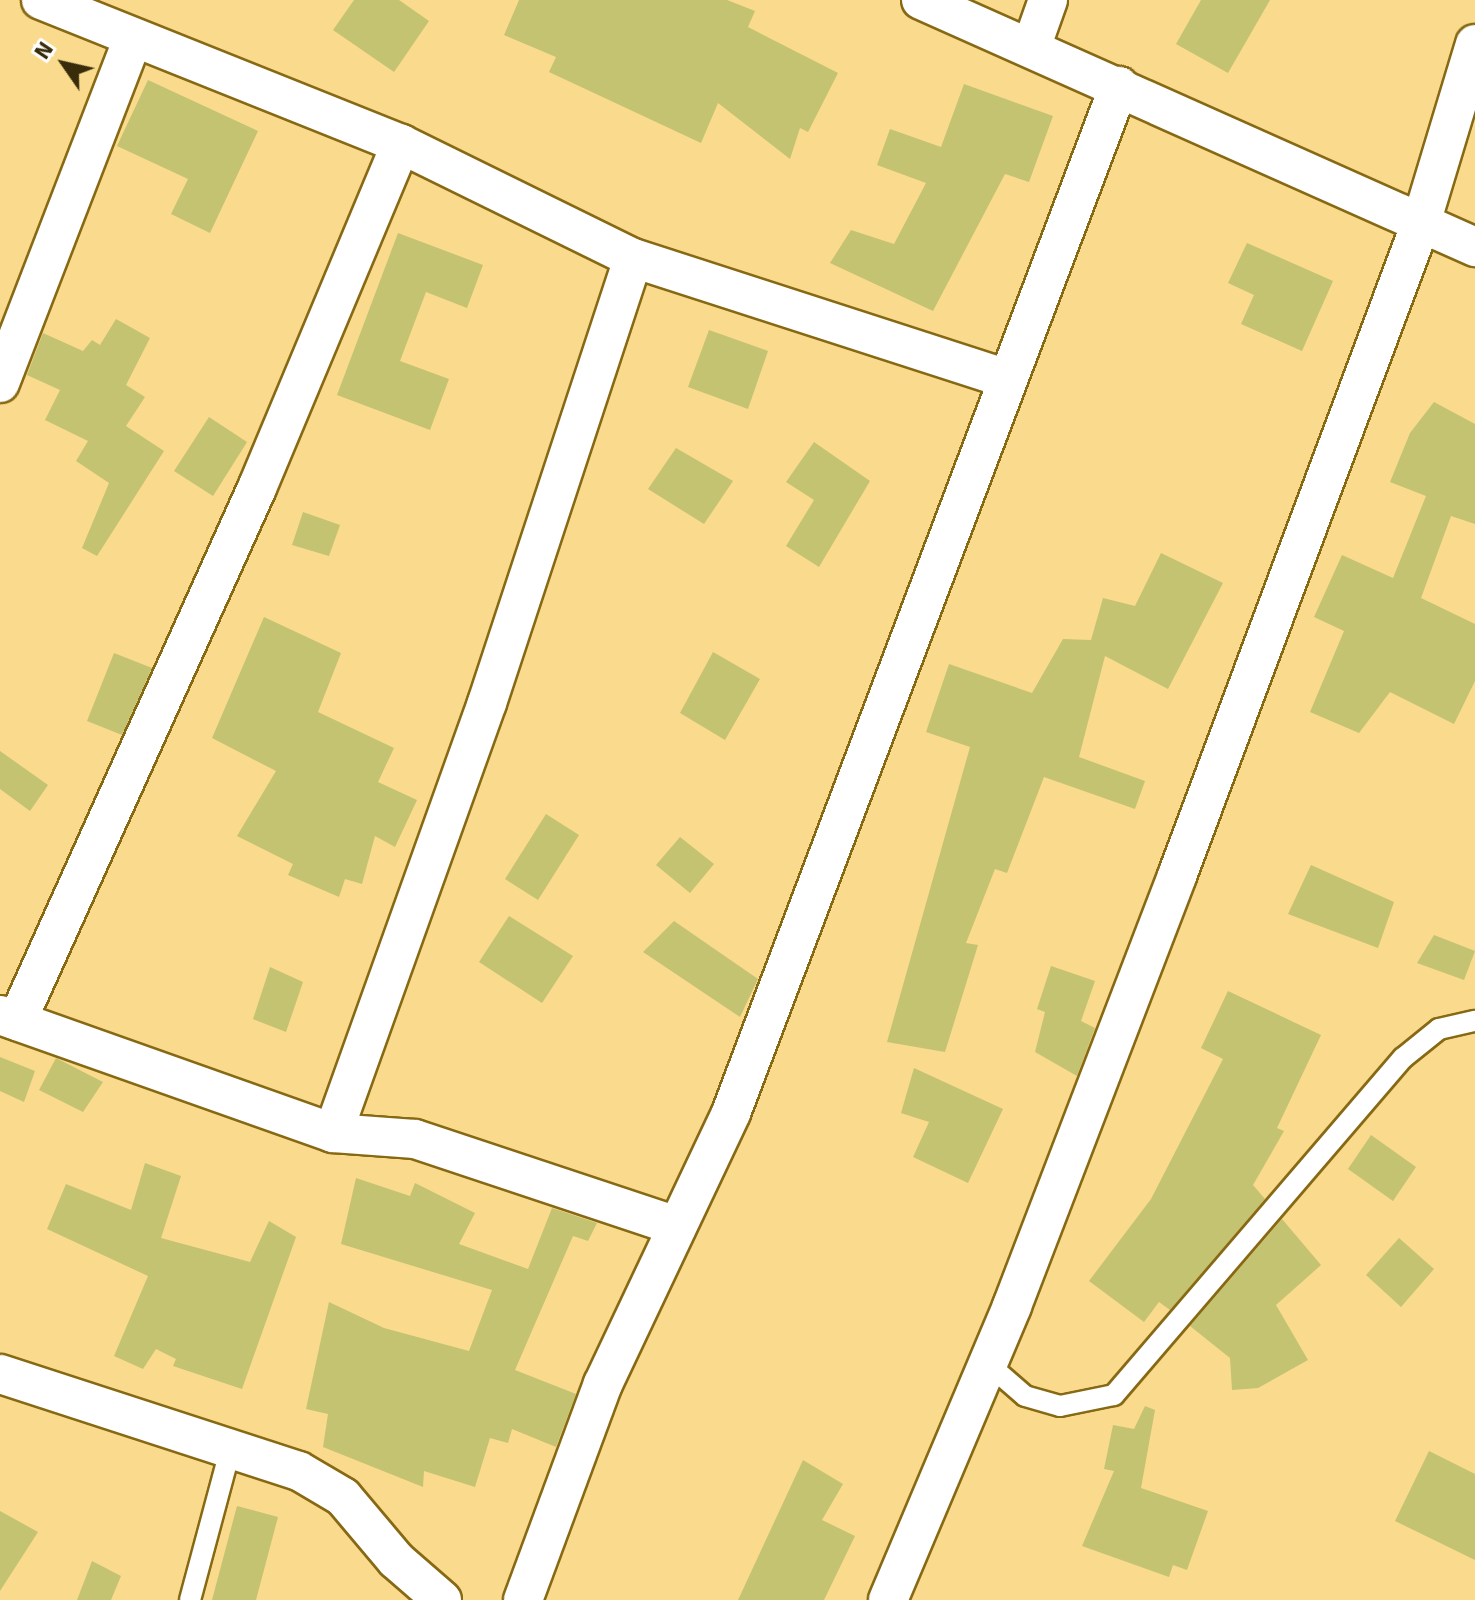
<!DOCTYPE html>
<html>
<head>
<meta charset="utf-8">
<style>
  body { margin:0 }
  #map { position:relative; width:1475px; height:1600px; overflow:hidden; background:#fada8c; font-family:Signika,sans-serif }
  div>[style] { position:absolute }
  .building>* { inset:0; background:#c4c372 }
  .roads { filter:drop-shadow(2px 0 #876914) drop-shadow(-2px 0 #876914) drop-shadow(0 2px #876914) drop-shadow(0 -2px #876914) }
  .service>* { height:20px; margin:-10px; padding:0 10px; transform-origin:10px; border-radius:10px; background:#fff }
  .minor>* { height:38px; margin:-19px; padding:0 19px; transform-origin:19px; border-radius:19px; background:#fff }
  span { translate:-50% -50%; white-space:nowrap; text-align:center; line-height:1.15; -webkit-text-stroke:6px #fefefe; paint-order:stroke }
  .north { position:absolute; left:24px; top:24px; width:80px; height:80px; -webkit-text-stroke:6px #fefefe; paint-order:stroke; rotate:304deg; font-size:22px; font-weight:700; line-height:32px; text-align:center; color:#382c0b }
  .north::after { content:''; display:block; margin:auto; width:28px; height:36px; background:#382c0b; clip-path:polygon(50% 0,100% 100%,50% 72%,0 100%) }
</style>
</head>
<body>
<div id="map">
  <div class="building">
    <div style="clip-path:polygon(354px 0,399px 0,429px 21px,394px 72px,333px 30px)"></div>
    <div style="clip-path:polygon(519px 0,727px 0,755px 11px,748px 27px,838px 73px,808px 132px,800px 128px,790px 159px,718px 103px,701px 143px,549px 72px,556px 57px,504px 35px)"></div>
    <div style="clip-path:polygon(1201px 0,1270px 0,1228px 73px,1176px 44px)"></div>
    <div style="clip-path:polygon(148px 80px,258px 131px,210px 233px,171px 214px,188px 179px,117px 146px)"></div>
    <div style="clip-path:polygon(964px 84px,1053px 116px,1029px 182px,1005px 174px,933px 311px,830px 263px,851px 230px,894px 244px,926px 183px,877px 165px,890px 129px,941px 147px)"></div>
    <div style="clip-path:polygon(398px 233px,483px 265px,467px 308px,426px 292px,400px 361px,449px 379px,430px 430px,337px 395px)"></div>
    <div style="clip-path:polygon(1247px 243px,1333px 281px,1302px 351px,1241px 324px,1254px 295px,1228px 283px)"></div>
    <div style="clip-path:polygon(116px 319px,150px 338px,126px 385px,145px 397px,126px 426px,164px 451px,97px 556px,82px 548px,109px 483px,76px 461px,88px 441px,45px 420px,60px 390px,27px 375px,43px 333px,83px 351px,92px 340px,100px 345px)"></div>
    <div style="clip-path:polygon(709px 330px,768px 351px,748px 409px,688px 387px)"></div>
    <div style="clip-path:polygon(1434px 402px,1475px 424px,1475px 524px,1451px 516px,1421px 598px,1475px 624px,1475px 681px,1454px 724px,1390px 692px,1359px 733px,1310px 712px,1344px 631px,1314px 617px,1342px 555px,1393px 578px,1426px 496px,1390px 482px,1410px 433px)"></div>
    <div style="clip-path:polygon(209px 417px,247px 442px,213px 496px,174px 471px)"></div>
    <div style="clip-path:polygon(814px 442px,870px 481px,819px 567px,786px 546px,814px 500px,786px 482px)"></div>
    <div style="clip-path:polygon(676px 448px,733px 481px,704px 524px,648px 489px)"></div>
    <div style="clip-path:polygon(303px 512px,340px 525px,329px 556px,292px 545px)"></div>
    <div style="clip-path:polygon(1161px 553px,1223px 583px,1168px 689px,1105px 656px,1079px 757px,1145px 781px,1135px 809px,1044px 777px,1007px 873px,995px 869px,966px 943px,978px 945px,945px 1052px,887px 1042px,970px 747px,926px 732px,949px 664px,1032px 693px,1063px 639px,1091px 640px,1103px 598px,1135px 606px)"></div>
    <div style="clip-path:polygon(264px 617px,341px 653px,318px 712px,394px 748px,378px 782px,417px 800px,395px 847px,375px 836px,362px 884px,345px 879px,339px 897px,288px 875px,293px 864px,237px 836px,276px 771px,212px 738px)"></div>
    <div style="clip-path:polygon(713px 652px,760px 679px,725px 740px,680px 713px)"></div>
    <div style="clip-path:polygon(114px 653px,152px 668px,122px 735px,87px 721px)"></div>
    <div style="clip-path:polygon(0 751px,48px 785px,30px 811px,0 789px)"></div>
    <div style="clip-path:polygon(546px 814px,579px 835px,538px 900px,505px 879px)"></div>
    <div style="clip-path:polygon(680px 837px,714px 864px,690px 893px,656px 865px)"></div>
    <div style="clip-path:polygon(1311px 865px,1394px 902px,1378px 948px,1288px 914px)"></div>
    <div style="clip-path:polygon(509px 916px,573px 956px,542px 1003px,479px 962px)"></div>
    <div style="clip-path:polygon(674px 921px,758px 979px,740px 1017px,643px 952px)"></div>
    <div style="clip-path:polygon(1434px 935px,1475px 951px,1464px 980px,1417px 963px)"></div>
    <div style="clip-path:polygon(1051px 966px,1095px 981px,1081px 1021px,1095px 1028px,1077px 1076px,1035px 1052px,1045px 1012px,1037px 1009px)"></div>
    <div style="clip-path:polygon(270px 967px,303px 982px,286px 1032px,253px 1019px)"></div>
    <div style="clip-path:polygon(1228px 991px,1321px 1035px,1277px 1128px,1284px 1131px,1253px 1185px,1265px 1199px,1170px 1310px,1159px 1302px,1144px 1322px,1089px 1281px,1151px 1199px,1223px 1059px,1201px 1048px)"></div>
    <div style="clip-path:polygon(0 1057px,35px 1071px,24px 1102px,0 1091px)"></div>
    <div style="clip-path:polygon(56px 1058px,103px 1082px,83px 1112px,39px 1090px)"></div>
    <div style="clip-path:polygon(914px 1068px,1003px 1109px,968px 1183px,913px 1157px,929px 1122px,901px 1113px)"></div>
    <div style="clip-path:polygon(1371px 1135px,1416px 1167px,1393px 1201px,1348px 1169px)"></div>
    <div style="clip-path:polygon(145px 1163px,181px 1176px,161px 1238px,250px 1262px,269px 1221px,296px 1237px,242px 1389px,173px 1366px,176px 1359px,156px 1349px,143px 1369px,114px 1356px,148px 1276px,47px 1229px,66px 1184px,131px 1210px)"></div>
    <div style="clip-path:polygon(356px 1178px,410px 1196px,415px 1183px,475px 1213px,459px 1244px,528px 1269px,552px 1208px,597px 1223px,588px 1241px,573px 1236px,515px 1370px,576px 1394px,556px 1447px,512px 1429px,508px 1443px,490px 1438px,475px 1487px,424px 1471px,423px 1487px,323px 1447px,328px 1414px,306px 1409px,329px 1302px,384px 1328px,469px 1351px,492px 1290px,341px 1244px)"></div>
    <div style="clip-path:polygon(1282px 1219px,1321px 1265px,1276px 1305px,1308px 1360px,1258px 1388px,1232px 1390px,1230px 1358px,1190px 1326px)"></div>
    <div style="clip-path:polygon(1399px 1238px,1434px 1269px,1401px 1307px,1366px 1275px)"></div>
    <div style="clip-path:polygon(1145px 1406px,1155px 1410px,1141px 1488px,1208px 1511px,1187px 1570px,1173px 1565px,1169px 1577px,1082px 1546px,1114px 1471px,1104px 1469px,1113px 1425px,1134px 1429px)"></div>
    <div style="clip-path:polygon(1429px 1451px,1475px 1474px,1475px 1560px,1395px 1521px)"></div>
    <div style="clip-path:polygon(803px 1460px,843px 1484px,822px 1520px,855px 1536px,824px 1600px,738px 1600px)"></div>
    <div style="clip-path:polygon(237px 1506px,278px 1517px,256px 1600px,212px 1600px)"></div>
    <div style="clip-path:polygon(0 1511px,38px 1532px,0 1591px)"></div>
    <div style="clip-path:polygon(92px 1561px,121px 1576px,111px 1600px,77px 1600px)"></div>
  </div>
  <div class="roads">
    <div class="service">
      <div style="left:987px;top:1363px;width:50px;rotate:41deg"></div>
      <div style="left:1025px;top:1396px;width:36px;rotate:16deg"></div>
      <div style="left:1060px;top:1406px;width:55px;rotate:-11.5deg"></div>
      <div style="left:1114px;top:1395px;width:444px;rotate:-49.4deg"></div>
      <div style="left:1403px;top:1058px;width:46px;rotate:-38.9deg"></div>
      <div style="left:1439px;top:1029px;width:37px;rotate:-13deg"></div>
      <div style="left:190px;top:1600px;width:158px;rotate:-75deg"></div>
    </div>
    <div class="minor">
      <div style="left:41px;top:0;width:388px;rotate:21.8deg"></div>
      <div style="left:401px;top:144px;width:258px;rotate:26.2deg"></div>
      <div style="left:633px;top:258px;width:390px;rotate:17.9deg"></div>
      <div style="left:921px;top:0;width:607px;rotate:24.03deg"></div>
      <div style="left:1031px;top:48px;width:51px;rotate:-70.5deg"></div>
      <div style="left:0;top:383px;width:370px;rotate:-68.9deg"></div>
      <div style="left:0;top:1015px;width:353px;rotate:19.5deg"></div>
      <div style="left:333px;top:1133px;width:82px;rotate:4.2deg"></div>
      <div style="left:415px;top:1139px;width:276px;rotate:18.4deg"></div>
      <div style="left:17px;top:1021px;width:585px;rotate:-65.76deg"></div>
      <div style="left:257px;top:488px;width:373px;rotate:-67.3deg"></div>
      <div style="left:333px;top:1133px;width:457px;rotate:-70.3deg"></div>
      <div style="left:487px;top:703px;width:468px;rotate:-71.8deg"></div>
      <div style="left:0;top:1374px;width:314px;rotate:18deg"></div>
      <div style="left:299px;top:1471px;width:51px;rotate:30.6deg"></div>
      <div style="left:343px;top:1497px;width:82px;rotate:49.9deg"></div>
      <div style="left:396px;top:1560px;width:61px;rotate:41deg"></div>
      <div style="left:523px;top:1600px;width:230px;rotate:-69.7deg"></div>
      <div style="left:603px;top:1384px;width:300px;rotate:-64.7deg"></div>
      <div style="left:731px;top:1113px;width:1098px;rotate:-69.3deg"></div>
      <div style="left:888px;top:1600px;width:319px;rotate:-67.1deg"></div>
      <div style="left:1012px;top:1306px;width:461px;rotate:-69deg"></div>
      <div style="left:1177px;top:876px;width:697px;rotate:-69.51deg"></div>
      <div style="left:1421px;top:223px;width:187px;rotate:-73.2deg"></div>
    </div>
  </div>
  <div class="north">N</div>
</div>
</body>
</html>
